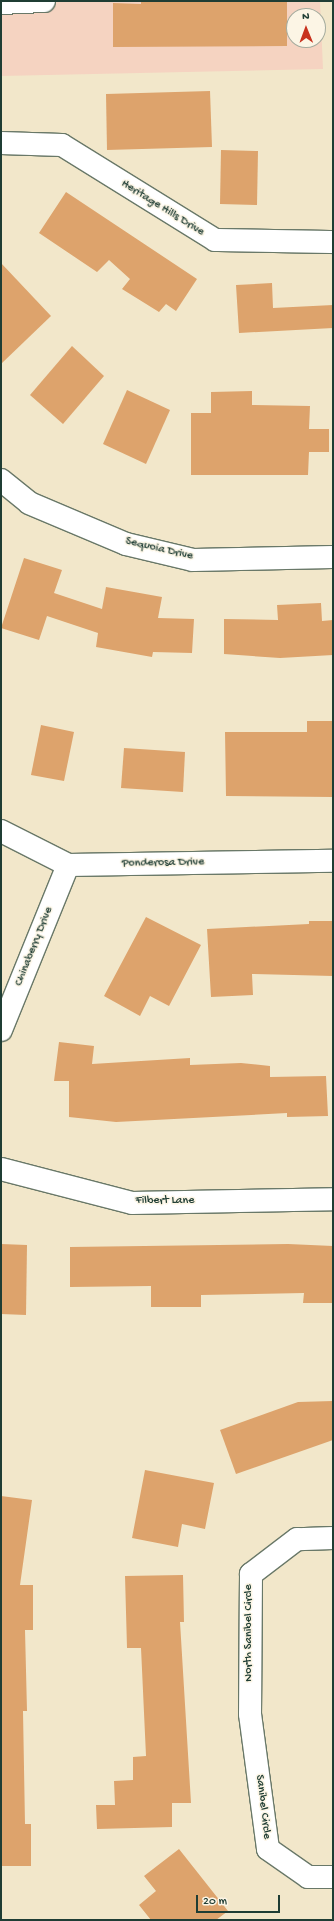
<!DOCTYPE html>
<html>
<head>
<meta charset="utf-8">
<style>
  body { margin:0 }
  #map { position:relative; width:334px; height:1921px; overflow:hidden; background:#f2e7ca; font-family:"Gochi Hand",sans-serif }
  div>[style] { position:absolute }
  .built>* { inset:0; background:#f5d3c1 }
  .building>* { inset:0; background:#dda36c }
  .roads { filter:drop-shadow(1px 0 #697868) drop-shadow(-1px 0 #697868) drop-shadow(0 1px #697868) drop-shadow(0 -1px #697868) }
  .minor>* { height:22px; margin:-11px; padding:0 11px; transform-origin:11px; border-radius:11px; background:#fff }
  span { translate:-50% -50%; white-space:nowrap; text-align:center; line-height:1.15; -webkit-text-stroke:3px #fcf5e5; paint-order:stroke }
  .street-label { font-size:12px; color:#1f3d34 }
  .frame { position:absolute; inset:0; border:2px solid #1f3d34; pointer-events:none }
  .north { position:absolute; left:286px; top:8px; width:40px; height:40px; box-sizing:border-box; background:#fcf5e5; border:1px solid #a4ab9e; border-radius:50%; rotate:359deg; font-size:11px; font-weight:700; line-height:16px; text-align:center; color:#1f3d34 }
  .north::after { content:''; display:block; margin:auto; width:14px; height:18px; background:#c8321e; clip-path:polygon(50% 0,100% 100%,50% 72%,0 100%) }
  .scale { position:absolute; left:196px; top:1895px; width:84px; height:18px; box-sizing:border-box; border:2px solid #1f3d34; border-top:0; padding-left:5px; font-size:12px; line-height:14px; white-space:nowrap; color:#1f3d34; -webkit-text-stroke:3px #fcf5e5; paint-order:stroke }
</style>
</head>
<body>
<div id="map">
  <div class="built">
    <div style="clip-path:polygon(evenodd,1px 1px,320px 1px,323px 69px,1px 76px,1px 1px,294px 16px,318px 16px,318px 40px,294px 40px,294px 16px)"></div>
  </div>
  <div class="building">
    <div style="clip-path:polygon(141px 1px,287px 1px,287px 46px,113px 47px,113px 3px,141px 4px)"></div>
    <div style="clip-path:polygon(210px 91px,212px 147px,107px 150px,106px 94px)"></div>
    <div style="clip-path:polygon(221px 150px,258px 151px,257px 205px,220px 204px)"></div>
    <div style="clip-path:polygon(66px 192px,197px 279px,176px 311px,166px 304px,159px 312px,122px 289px,130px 279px,109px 260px,97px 272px,39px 233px)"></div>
    <div style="clip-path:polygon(1px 263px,51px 316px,1px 364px)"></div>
    <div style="clip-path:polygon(272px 283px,273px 308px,333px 305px,333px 328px,239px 333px,236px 285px)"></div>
    <div style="clip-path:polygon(72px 346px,104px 376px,63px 424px,30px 395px)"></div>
    <div style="clip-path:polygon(127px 390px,170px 410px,146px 464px,103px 444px)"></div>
    <div style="clip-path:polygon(252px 391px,252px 405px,310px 406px,309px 429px,329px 429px,329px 452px,309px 452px,308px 475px,191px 475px,191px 413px,211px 413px,211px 392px)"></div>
    <div style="clip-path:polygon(24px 558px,62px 570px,54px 593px,102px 609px,106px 587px,162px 597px,158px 618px,194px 619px,192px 653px,153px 652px,152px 657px,96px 647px,98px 633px,47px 616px,39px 640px,1px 628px)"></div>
    <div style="clip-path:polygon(321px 603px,322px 621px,333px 620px,333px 655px,280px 658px,224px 654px,224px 619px,278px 620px,277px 605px)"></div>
    <div style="clip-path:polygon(307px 721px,333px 721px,333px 797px,226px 796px,225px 732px,307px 732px)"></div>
    <div style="clip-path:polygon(41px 725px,74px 732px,64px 781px,31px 775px)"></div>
    <div style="clip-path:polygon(124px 748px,185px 752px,183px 792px,121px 788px)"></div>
    <div style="clip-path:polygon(146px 917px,201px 945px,169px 1006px,150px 996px,140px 1016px,104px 996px)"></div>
    <div style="clip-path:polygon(309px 921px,333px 921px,333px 976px,252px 974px,253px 995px,211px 997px,207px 929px,309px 924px)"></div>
    <div style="clip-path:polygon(59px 1042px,94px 1046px,92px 1064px,190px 1058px,190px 1065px,241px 1063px,270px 1066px,270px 1077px,326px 1076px,328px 1116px,287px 1117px,287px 1113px,116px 1122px,69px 1117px,69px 1081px,54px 1081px)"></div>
    <div style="clip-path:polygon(1px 1244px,27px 1245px,26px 1315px,1px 1314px)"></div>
    <div style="clip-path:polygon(288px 1244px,333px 1246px,333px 1303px,303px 1303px,304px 1293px,201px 1295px,201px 1307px,151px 1307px,151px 1286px,70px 1287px,70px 1247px)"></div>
    <div style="clip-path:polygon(333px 1401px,333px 1440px,236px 1474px,220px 1430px,298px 1402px)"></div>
    <div style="clip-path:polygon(145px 1470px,214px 1483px,205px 1529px,182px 1524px,178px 1547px,132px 1538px)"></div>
    <div style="clip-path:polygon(1px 1496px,32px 1500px,20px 1585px,33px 1585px,33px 1630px,25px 1630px,27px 1711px,23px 1711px,25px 1824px,31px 1824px,31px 1866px,1px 1866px)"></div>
    <div style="clip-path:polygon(183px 1575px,184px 1622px,180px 1622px,191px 1803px,172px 1803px,172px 1827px,97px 1829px,96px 1805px,115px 1805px,114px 1781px,133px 1780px,133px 1757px,146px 1756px,141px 1648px,127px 1648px,125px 1576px)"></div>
    <div style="clip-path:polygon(179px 1849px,228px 1911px,216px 1920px,151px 1920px,139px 1905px,156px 1891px,144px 1876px)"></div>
  </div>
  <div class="roads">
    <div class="minor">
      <div style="left:1px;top:3px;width:43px;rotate:-2.7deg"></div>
      <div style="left:1px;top:143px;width:61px;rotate:1.9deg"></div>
      <div style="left:62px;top:145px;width:180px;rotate:31.8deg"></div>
      <div style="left:215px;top:240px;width:118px;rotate:1deg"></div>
      <div style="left:1px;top:480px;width:36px;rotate:39deg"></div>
      <div style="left:29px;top:503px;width:105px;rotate:22.9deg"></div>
      <div style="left:126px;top:544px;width:69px;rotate:13.4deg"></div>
      <div style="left:193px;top:560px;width:140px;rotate:-1.2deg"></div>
      <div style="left:1px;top:831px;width:75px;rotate:26.9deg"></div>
      <div style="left:68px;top:865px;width:265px;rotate:-0.9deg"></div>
      <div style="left:1px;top:1030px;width:178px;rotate:-67.9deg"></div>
      <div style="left:1px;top:1169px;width:135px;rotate:14.5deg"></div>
      <div style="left:132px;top:1203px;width:201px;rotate:-1.1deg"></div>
      <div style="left:333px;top:1538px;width:36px;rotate:178deg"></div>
      <div style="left:297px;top:1539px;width:58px;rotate:142.7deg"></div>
      <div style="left:251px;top:1574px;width:140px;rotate:90.4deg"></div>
      <div style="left:250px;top:1714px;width:136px;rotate:82.4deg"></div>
      <div style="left:268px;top:1849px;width:49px;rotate:35deg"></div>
      <div style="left:308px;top:1877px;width:25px"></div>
    </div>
  </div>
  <div class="street-label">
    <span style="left:162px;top:209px;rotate:32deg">Heritage Hills Drive</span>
    <span style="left:159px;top:550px;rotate:13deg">Sequoia Drive</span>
    <span style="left:163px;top:864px;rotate:-1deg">Ponderosa Drive</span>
    <span style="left:35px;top:947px;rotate:-68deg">Chinaberry Drive</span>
    <span style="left:165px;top:1202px">Filbert Lane</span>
    <span style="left:250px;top:1633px;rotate:-90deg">North Sanibel Circle</span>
    <span style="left:262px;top:1807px;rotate:83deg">Sanibel Circle</span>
  </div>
  <div class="frame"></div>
  <div class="north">N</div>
  <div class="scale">20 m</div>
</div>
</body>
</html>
